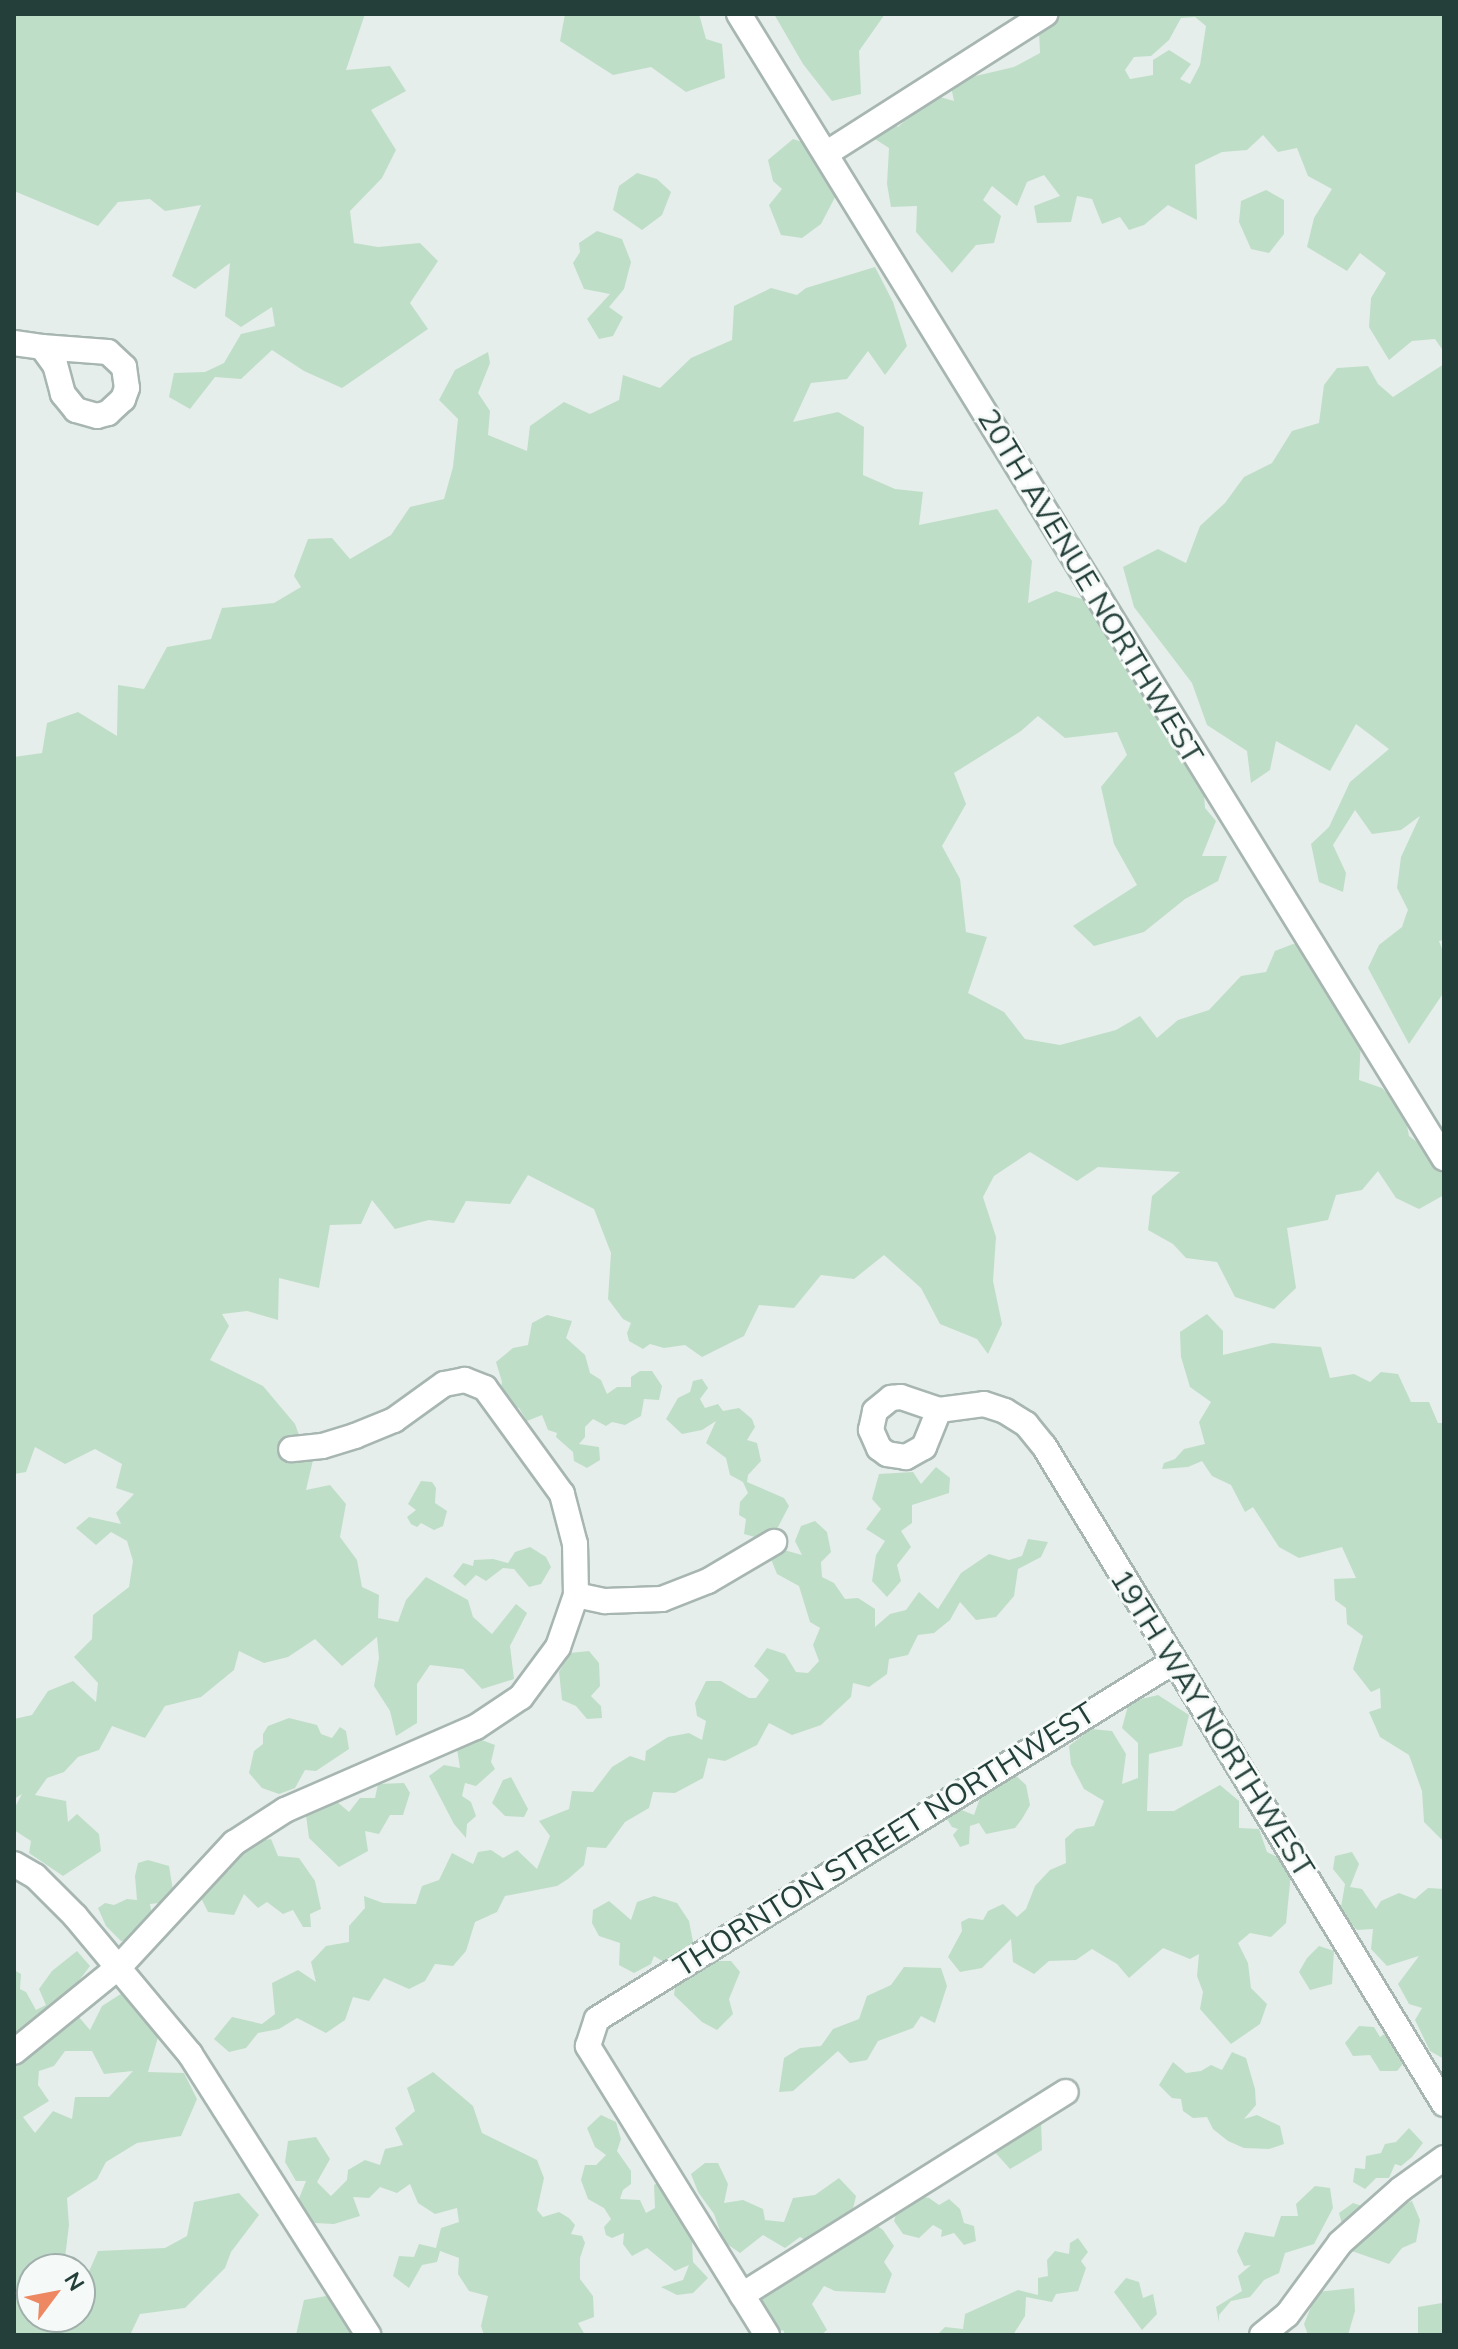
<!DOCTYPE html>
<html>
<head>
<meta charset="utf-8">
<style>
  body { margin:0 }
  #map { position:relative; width:1458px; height:2349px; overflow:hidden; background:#e5eeea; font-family:Mulish,sans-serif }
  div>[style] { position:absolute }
  .green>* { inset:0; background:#bfdec8 }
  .roads { filter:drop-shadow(2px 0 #a7b6b1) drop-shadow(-2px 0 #a7b6b1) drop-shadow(0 2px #a7b6b1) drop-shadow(0 -2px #a7b6b1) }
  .street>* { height:24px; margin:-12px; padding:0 12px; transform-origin:12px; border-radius:12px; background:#fff }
  .secondary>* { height:24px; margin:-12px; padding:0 12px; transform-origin:12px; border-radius:12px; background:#fff }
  span { translate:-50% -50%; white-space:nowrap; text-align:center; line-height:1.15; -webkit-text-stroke:6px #f5faf8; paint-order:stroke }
  .street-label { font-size:30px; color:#243f39 }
  .frame { position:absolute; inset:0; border:16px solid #243f39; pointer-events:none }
  .north { position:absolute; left:16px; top:2253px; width:80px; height:80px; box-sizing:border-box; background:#f5faf8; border:2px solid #a1afac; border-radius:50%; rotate:58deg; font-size:22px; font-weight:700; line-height:32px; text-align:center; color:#243f39 }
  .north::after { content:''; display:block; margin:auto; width:28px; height:36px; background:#ee8863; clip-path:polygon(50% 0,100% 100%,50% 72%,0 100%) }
</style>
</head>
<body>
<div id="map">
  <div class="green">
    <div style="clip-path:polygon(14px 14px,365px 14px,346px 70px,390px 66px,406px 91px,371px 110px,396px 150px,382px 178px,350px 211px,354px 243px,378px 247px,420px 243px,438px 261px,410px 303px,428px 329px,342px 388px,304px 371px,272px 350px,241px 379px,215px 377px,190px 409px,169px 397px,174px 373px,205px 372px,224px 363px,241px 334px,275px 326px,272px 307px,241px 327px,225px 316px,230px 263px,195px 289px,172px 276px,201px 205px,165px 211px,150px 199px,118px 202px,98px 226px,14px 191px)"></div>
    <div style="clip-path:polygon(565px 14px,699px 14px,706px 39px,722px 44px,725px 78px,686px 92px,651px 67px,613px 75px,560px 41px)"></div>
    <div style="clip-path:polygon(774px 14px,885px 14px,859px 51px,861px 94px,832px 101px,803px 64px)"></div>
    <div style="clip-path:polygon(evenodd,1045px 14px,1444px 14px,1444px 352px,1435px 339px,1412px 341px,1389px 360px,1369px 327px,1371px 298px,1386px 273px,1360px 253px,1347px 271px,1307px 247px,1314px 218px,1332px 189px,1308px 176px,1297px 148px,1278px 152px,1263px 135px,1247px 150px,1222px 152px,1195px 165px,1197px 220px,1168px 205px,1144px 225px,1129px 230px,1120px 217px,1102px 224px,1092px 199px,1077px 196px,1071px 222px,1037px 223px,1034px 206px,1060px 196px,1044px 175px,1027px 182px,1017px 206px,992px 186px,983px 200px,1001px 216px,994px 243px,976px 245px,952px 273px,916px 232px,917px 206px,891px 207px,887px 184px,889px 148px,875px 139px,891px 122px,898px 127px,933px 95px,954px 101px,950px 82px,1014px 67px,1040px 53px,1039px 32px,1045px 14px,1195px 17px,1206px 26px,1200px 65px,1190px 84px,1180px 79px,1191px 64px,1169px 50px,1153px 60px,1153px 75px,1130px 79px,1125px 70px,1134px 57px,1151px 56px,1169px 40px,1181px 18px,1195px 17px)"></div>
    <div style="clip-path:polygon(793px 139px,821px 148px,821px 175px,844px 180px,821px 224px,802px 238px,781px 235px,769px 205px,782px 189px,773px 181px,768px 160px)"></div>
    <div style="clip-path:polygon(637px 173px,657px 179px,671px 192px,662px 215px,642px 230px,613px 210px,619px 186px)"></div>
    <div style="clip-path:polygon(1266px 190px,1284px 200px,1284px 234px,1269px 253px,1251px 249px,1239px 222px,1241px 201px)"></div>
    <div style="clip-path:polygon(597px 231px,622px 239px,631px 262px,624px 289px,609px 307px,623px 317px,613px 336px,599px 339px,587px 319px,610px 294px,584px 289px,573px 263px,580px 252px,579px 243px)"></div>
    <div style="clip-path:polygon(875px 267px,893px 302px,907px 346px,885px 375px,868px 351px,847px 379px,811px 383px,793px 422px,838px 412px,864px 427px,863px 475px,895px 489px,923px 492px,919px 525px,997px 509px,1032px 561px,1028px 603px,1056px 591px,1085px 600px,1111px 636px,1121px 663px,1153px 677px,1201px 755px,1205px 808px,1216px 821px,1202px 856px,1227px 856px,1218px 881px,1185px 899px,1144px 932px,1094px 946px,1073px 926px,1137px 885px,1114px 844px,1101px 787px,1127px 755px,1117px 732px,1065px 738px,1038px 716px,1021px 731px,954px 773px,966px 804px,942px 846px,960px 879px,966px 932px,987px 937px,968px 993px,1004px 1012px,1025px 1039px,1060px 1045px,1116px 1030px,1140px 1016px,1157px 1038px,1178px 1020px,1209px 1010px,1241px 976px,1266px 972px,1275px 951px,1293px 944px,1331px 952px,1331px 987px,1345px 1024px,1361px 1040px,1359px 1080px,1382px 1088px,1404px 1110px,1409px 1136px,1441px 1160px,1444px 1195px,1419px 1209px,1396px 1198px,1378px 1171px,1362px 1190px,1336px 1195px,1328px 1220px,1287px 1228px,1296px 1288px,1274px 1309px,1235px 1297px,1217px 1262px,1186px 1258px,1173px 1244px,1148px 1230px,1152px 1196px,1180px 1172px,1098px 1167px,1077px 1181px,1030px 1152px,994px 1176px,983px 1197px,996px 1237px,993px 1281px,1002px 1324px,988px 1354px,977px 1339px,940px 1324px,921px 1288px,884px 1255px,854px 1279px,821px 1275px,794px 1308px,759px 1305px,744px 1336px,702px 1357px,685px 1345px,664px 1348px,650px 1344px,643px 1349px,629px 1341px,627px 1333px,631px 1323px,623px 1319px,608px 1299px,611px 1253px,594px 1209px,528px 1175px,510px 1204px,466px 1201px,454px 1223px,429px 1220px,395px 1229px,372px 1200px,361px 1224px,330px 1225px,319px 1288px,279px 1278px,278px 1320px,247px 1311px,222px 1314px,229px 1326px,210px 1360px,263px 1386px,295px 1424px,303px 1446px,313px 1460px,306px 1490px,330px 1485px,346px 1504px,340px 1537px,357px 1560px,362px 1587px,379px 1595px,378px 1618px,398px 1622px,406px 1600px,426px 1577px,468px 1600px,473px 1617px,492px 1634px,516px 1604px,527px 1613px,510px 1646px,514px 1679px,482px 1689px,463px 1669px,430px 1665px,417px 1684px,417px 1723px,396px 1736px,390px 1711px,374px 1686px,379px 1658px,377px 1637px,342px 1666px,315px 1639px,288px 1657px,264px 1663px,239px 1651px,234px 1670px,201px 1697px,165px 1706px,145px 1738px,112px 1726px,99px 1750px,78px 1757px,64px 1772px,47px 1778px,35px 1795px,66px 1801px,68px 1822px,77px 1814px,99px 1834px,101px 1851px,63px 1876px,29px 1853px,31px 1841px,14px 1830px,14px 1809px,22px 1794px,14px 1799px,14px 1719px,32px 1715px,48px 1691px,73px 1681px,96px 1702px,98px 1683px,74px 1657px,92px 1639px,93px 1615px,129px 1587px,133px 1561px,127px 1541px,111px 1532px,96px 1545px,76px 1528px,89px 1517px,121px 1524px,116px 1513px,134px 1494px,116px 1488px,122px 1464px,95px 1449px,65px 1464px,35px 1447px,26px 1472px,14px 1474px,14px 757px,42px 753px,47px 723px,78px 712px,117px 736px,118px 685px,144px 689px,167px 647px,211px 639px,222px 608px,274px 603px,301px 587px,294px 576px,308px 539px,332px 538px,350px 559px,391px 535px,410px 507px,444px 499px,453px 467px,458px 419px,439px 400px,455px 370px,488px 352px,490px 363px,478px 393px,490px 411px,488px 435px,527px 451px,530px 426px,564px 402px,590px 414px,619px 400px,623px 375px,660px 388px,691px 358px,732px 340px,734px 306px,771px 288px,797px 295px,806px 288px)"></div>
    <div style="clip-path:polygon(1444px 364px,1444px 940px,1439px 941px,1444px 954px,1444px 992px,1409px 1044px,1368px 968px,1379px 945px,1402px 927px,1406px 915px,1408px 910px,1397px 888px,1401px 857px,1420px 816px,1401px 830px,1372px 834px,1355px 810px,1333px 845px,1346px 873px,1343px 892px,1319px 882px,1311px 844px,1329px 827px,1350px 782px,1389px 749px,1356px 724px,1330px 771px,1276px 741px,1270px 770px,1251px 783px,1247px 751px,1207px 725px,1192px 683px,1134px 607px,1123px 567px,1158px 549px,1186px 563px,1200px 526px,1225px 503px,1244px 477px,1272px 463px,1292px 431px,1319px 423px,1324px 385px,1337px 368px,1368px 366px,1378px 384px,1393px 397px)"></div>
    <div style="clip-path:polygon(1207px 1314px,1223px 1331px,1223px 1355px,1272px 1343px,1321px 1347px,1330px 1378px,1354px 1374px,1370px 1382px,1381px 1372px,1398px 1374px,1411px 1402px,1429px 1402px,1438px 1423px,1444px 1423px,1444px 1842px,1424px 1822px,1422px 1791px,1409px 1755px,1380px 1737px,1369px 1712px,1381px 1708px,1380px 1688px,1371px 1692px,1353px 1669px,1363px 1636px,1347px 1624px,1346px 1608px,1335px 1600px,1334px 1579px,1356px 1578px,1342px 1547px,1299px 1558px,1279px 1547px,1253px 1507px,1245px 1512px,1231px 1485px,1212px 1476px,1202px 1461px,1188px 1467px,1162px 1469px,1164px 1463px,1175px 1459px,1184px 1449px,1205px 1444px,1199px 1422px,1211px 1402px,1190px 1387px,1181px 1357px,1180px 1332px)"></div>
    <div style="clip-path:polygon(547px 1315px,572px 1321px,566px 1338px,585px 1355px,590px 1373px,601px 1380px,607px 1394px,617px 1387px,631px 1387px,631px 1377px,640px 1371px,652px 1371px,662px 1386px,659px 1400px,644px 1399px,641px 1416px,625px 1425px,612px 1422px,606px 1426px,593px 1419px,585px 1427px,585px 1437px,579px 1444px,599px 1447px,600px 1460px,587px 1468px,574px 1461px,573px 1452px,556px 1437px,557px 1433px,548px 1430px,542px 1415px,527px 1421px,519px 1408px,499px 1401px,502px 1382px,496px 1362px,513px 1348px,528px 1345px,532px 1323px)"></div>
    <div style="clip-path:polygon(702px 1379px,708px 1388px,700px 1399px,705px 1408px,718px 1404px,723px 1411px,739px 1408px,752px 1419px,755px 1427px,747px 1440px,757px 1443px,761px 1461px,748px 1475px,747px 1482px,784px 1498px,789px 1506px,777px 1529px,766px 1540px,744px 1534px,746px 1519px,739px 1515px,740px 1502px,748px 1493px,743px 1482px,730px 1475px,726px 1458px,706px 1443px,716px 1421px,702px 1430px,682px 1434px,666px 1419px,678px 1398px,690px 1392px,693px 1381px)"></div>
    <div style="clip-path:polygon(936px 1467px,950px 1478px,949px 1493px,912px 1505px,912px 1523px,901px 1531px,911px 1547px,897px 1565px,901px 1581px,887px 1597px,872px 1581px,876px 1555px,885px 1541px,866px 1529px,881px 1509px,872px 1499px,879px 1474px,913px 1472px,921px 1484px)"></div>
    <div style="clip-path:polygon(421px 1481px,432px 1482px,436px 1488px,435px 1503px,447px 1511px,443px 1526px,434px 1530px,421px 1523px,417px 1527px,411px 1524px,407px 1517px,416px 1510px,408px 1504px)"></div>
    <div style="clip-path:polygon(815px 1521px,827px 1532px,831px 1552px,821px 1562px,822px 1577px,834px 1583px,845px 1599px,858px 1598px,875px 1609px,875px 1627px,890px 1614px,906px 1610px,919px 1592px,938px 1609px,961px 1573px,989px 1554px,1009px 1560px,1022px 1556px,1028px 1539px,1048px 1542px,1041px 1557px,1018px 1569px,1014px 1596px,996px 1617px,976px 1620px,960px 1602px,950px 1620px,934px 1633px,918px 1635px,908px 1655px,889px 1659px,887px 1674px,869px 1687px,853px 1683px,851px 1697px,821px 1725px,792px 1735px,769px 1723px,757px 1745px,725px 1761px,708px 1758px,703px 1778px,675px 1793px,653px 1792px,649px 1808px,625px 1822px,606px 1848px,587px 1847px,584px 1865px,568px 1879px,557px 1886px,505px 1896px,497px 1912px,475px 1922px,466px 1951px,453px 1966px,435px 1964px,425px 1981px,409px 1989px,384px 1978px,369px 2001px,353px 1997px,345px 2020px,326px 2033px,297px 2018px,279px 2029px,258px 2033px,246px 2048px,229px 2052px,214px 2039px,232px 2017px,262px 2024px,275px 2014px,272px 1983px,298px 1970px,316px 1982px,311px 1962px,326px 1946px,349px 1942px,349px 1926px,365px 1908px,364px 1896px,383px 1903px,416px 1904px,422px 1886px,439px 1880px,452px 1853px,473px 1864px,478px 1852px,491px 1850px,503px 1858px,517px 1850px,537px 1869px,550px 1836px,539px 1821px,569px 1809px,572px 1791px,593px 1792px,612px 1767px,630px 1756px,645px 1761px,646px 1751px,668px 1737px,689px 1733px,702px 1740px,706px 1721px,697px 1716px,695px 1703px,706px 1681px,721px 1681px,749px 1698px,756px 1698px,769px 1680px,754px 1666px,767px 1648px,785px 1654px,796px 1672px,808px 1673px,819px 1661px,813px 1645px,820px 1628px,810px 1622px,799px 1586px,777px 1574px,771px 1559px,784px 1550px,802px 1555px,795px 1541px,801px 1526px)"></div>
    <div style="clip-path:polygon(530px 1547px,546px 1557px,551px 1567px,541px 1584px,529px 1587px,514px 1569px,503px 1568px,486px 1581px,476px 1575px,465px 1586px,453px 1576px,463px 1563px,473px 1566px,474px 1560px,493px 1559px,508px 1563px,515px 1552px)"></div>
    <div style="clip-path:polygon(589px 1651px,599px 1663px,600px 1686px,591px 1696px,601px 1706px,602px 1718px,587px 1719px,576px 1706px,562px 1700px,559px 1672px,570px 1653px)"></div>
    <div style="clip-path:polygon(1158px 1695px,1189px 1715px,1182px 1746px,1149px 1754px,1147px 1811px,1174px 1811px,1220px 1785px,1239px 1801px,1239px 1828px,1259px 1829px,1267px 1852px,1292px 1864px,1286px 1923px,1271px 1937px,1250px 1933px,1238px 1943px,1248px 1963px,1251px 1988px,1267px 2004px,1260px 2024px,1231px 2044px,1200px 2009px,1203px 1992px,1197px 1976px,1199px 1954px,1190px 1959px,1163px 1948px,1129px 1978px,1117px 1964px,1092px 1949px,1076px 1960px,1049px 1961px,1034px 1974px,1013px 1962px,1011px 1939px,982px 1968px,960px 1972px,948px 1957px,962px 1931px,961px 1922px,969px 1918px,983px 1920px,988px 1911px,1003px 1904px,1017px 1917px,1026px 1909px,1035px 1886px,1050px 1870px,1066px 1863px,1065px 1839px,1076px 1829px,1094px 1826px,1104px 1801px,1084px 1789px,1071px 1764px,1069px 1746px,1091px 1729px,1112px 1731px,1126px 1754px,1122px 1784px,1138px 1778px,1138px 1743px,1122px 1728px,1129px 1702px)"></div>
    <div style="clip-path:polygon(289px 1718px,317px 1725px,321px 1734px,332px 1738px,340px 1727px,346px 1731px,349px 1749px,316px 1771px,305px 1770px,295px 1788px,279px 1794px,262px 1788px,249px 1773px,254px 1751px,263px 1744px,263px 1734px,268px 1726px)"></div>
    <div style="clip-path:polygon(479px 1739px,495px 1745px,491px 1762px,495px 1769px,476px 1786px,465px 1783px,462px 1796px,471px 1802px,476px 1816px,467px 1824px,466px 1838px,454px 1824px,429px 1776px,444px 1765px,460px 1768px,457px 1749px)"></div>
    <div style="clip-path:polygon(1011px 1771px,1026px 1785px,1030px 1805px,1022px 1819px,1015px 1828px,986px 1834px,979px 1823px,970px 1826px,969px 1844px,960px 1847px,953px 1835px,958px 1829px,952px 1827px,947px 1819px,950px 1810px,959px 1809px,974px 1815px,981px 1795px)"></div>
    <div style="clip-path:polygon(511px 1777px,528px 1809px,524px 1817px,505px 1816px,492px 1803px,503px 1780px)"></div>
    <div style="clip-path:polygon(404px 1783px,410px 1793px,403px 1815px,390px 1815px,379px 1834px,365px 1831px,368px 1851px,339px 1867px,309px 1838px,306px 1815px,329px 1795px,349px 1812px,360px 1798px,375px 1798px,378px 1784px)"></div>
    <div style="clip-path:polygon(271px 1839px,278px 1856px,299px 1858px,315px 1881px,321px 1909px,310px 1914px,311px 1927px,303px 1927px,293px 1910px,283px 1914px,267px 1902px,258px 1908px,244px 1894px,234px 1915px,208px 1912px,200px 1896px,203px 1872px,229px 1871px,238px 1845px)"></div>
    <div style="clip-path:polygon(1352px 1852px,1359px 1864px,1350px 1887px,1362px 1889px,1376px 1909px,1381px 1901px,1399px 1893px,1415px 1899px,1428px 1888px,1444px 1889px,1444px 2059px,1430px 2051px,1415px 2020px,1422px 2008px,1409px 2004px,1398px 1984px,1419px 1956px,1387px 1966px,1371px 1949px,1373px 1929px,1357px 1930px,1340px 1913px,1345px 1884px,1333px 1869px,1335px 1856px)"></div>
    <div style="clip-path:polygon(148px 1860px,169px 1866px,173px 1890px,159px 1903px,150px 1904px,153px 1921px,138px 1940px,121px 1941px,106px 1926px,98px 1908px,105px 1903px,114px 1905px,127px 1899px,137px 1900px,135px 1876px,138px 1863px)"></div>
    <div style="clip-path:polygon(654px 1896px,677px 1903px,689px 1921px,694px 1947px,712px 1961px,731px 1961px,740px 1972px,729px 1999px,733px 2014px,717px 2030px,702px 2022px,674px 1995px,676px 1978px,669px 1965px,654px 1956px,651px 1964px,634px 1973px,619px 1965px,620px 1943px,599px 1936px,592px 1923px,593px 1910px,609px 1901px,631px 1920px,637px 1902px)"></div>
    <div style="clip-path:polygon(1319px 1946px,1334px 1951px,1332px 1984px,1310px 1990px,1299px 1972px,1307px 1958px)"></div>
    <div style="clip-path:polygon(evenodd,77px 1951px,90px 1966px,66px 1998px,78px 2016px,90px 2030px,102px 2006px,124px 1992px,161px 2027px,148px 2072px,184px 2073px,197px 2099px,181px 2136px,137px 2143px,106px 2162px,97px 2179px,67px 2198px,69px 2225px,64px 2266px,32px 2269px,32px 2317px,80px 2317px,80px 2292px,98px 2251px,165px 2248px,187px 2236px,194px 2202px,239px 2193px,259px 2215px,231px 2252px,225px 2268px,185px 2308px,140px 2314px,130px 2335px,14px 2335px,14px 1970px,21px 1974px,20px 1989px,26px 1992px,36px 2010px,46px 2005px,39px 1989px,52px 1971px,77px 1951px,65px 2051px,92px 2051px,104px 2074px,133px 2071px,109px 2097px,75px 2097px,72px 2119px,53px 2111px,35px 2133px,23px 2117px,49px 2101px,38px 2085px,39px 2071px,54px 2066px,65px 2051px)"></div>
    <div style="clip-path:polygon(904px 1967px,941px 1968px,947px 1986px,935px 2023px,921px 2016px,913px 2028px,878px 2041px,867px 2060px,850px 2063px,838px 2051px,793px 2091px,779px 2092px,784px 2058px,800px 2048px,821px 2046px,833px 2029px,859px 2019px,867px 1996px,891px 1985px)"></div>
    <div style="clip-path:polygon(1359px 2026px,1374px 2027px,1380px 2037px,1392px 2029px,1407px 2059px,1397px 2071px,1380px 2071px,1370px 2055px,1353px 2056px,1345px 2043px)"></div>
    <div style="clip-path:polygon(1232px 2052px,1246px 2058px,1255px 2089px,1256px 2105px,1244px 2119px,1257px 2115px,1280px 2126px,1284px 2144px,1269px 2149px,1244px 2148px,1228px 2141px,1213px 2129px,1207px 2117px,1193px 2118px,1183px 2111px,1181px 2099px,1172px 2098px,1159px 2085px,1173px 2062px,1186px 2073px,1201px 2071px,1211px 2065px,1222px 2070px)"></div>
    <div style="clip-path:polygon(433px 2072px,473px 2106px,482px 2133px,537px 2160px,544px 2178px,537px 2210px,543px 2217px,559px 2212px,569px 2218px,575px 2225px,571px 2234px,582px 2236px,585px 2243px,580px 2258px,580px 2279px,593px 2296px,594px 2317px,578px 2323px,585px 2335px,484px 2335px,481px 2326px,488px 2296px,469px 2291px,458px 2274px,459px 2258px,440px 2251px,437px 2262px,422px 2265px,409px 2288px,393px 2276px,399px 2256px,414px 2257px,419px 2244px,436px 2248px,441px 2228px,459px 2222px,457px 2208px,435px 2214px,418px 2203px,410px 2184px,397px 2193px,380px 2187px,369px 2198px,353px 2197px,360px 2216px,334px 2224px,315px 2223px,298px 2201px,306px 2181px,296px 2181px,285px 2162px,288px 2141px,316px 2137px,330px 2159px,317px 2182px,331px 2196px,347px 2180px,348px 2170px,365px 2160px,380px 2165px,385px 2149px,403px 2145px,395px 2128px,415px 2111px,407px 2088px)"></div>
    <div style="clip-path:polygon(1012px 2108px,1041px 2120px,1042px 2150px,1010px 2169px,993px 2150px,988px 2124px)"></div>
    <div style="clip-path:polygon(601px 2115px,616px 2122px,621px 2139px,617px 2151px,631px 2171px,631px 2184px,623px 2190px,620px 2199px,640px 2200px,646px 2213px,655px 2208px,654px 2185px,664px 2179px,702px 2219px,692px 2240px,693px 2262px,708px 2278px,693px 2293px,677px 2295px,661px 2287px,683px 2280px,689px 2265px,675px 2271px,647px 2248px,632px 2256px,623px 2244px,624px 2233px,612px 2238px,606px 2235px,604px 2227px,611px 2219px,604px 2208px,588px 2199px,581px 2180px,585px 2165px,596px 2165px,606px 2155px,595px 2147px,587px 2128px)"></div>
    <div style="clip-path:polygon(1409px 2128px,1423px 2143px,1412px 2157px,1401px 2166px,1395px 2164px,1389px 2178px,1376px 2178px,1365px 2189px,1353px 2182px,1355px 2168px,1365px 2169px,1366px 2156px,1381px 2153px,1385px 2144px,1396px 2142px)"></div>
    <div style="clip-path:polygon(705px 2163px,718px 2163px,728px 2184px,724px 2203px,743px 2200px,763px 2209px,765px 2220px,784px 2222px,793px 2198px,815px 2195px,839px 2178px,856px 2196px,850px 2222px,867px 2219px,883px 2230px,894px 2246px,884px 2262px,892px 2274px,885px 2293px,835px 2291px,824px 2286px,812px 2304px,827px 2330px,821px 2335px,784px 2335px,784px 2331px,768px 2326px,754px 2298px,811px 2243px,800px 2237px,785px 2248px,763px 2235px,740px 2253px,724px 2242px,714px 2214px,698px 2192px,691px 2174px)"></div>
    <div style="clip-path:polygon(1315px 2186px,1330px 2188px,1333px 2208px,1314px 2244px,1285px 2253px,1279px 2273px,1264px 2280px,1250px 2297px,1231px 2301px,1219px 2315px,1219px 2322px,1216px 2307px,1242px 2291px,1238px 2276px,1251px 2265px,1244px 2266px,1237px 2251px,1245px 2232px,1274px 2237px,1281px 2216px,1298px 2216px,1296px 2204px)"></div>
    <div style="clip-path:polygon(1386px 2189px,1400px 2205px,1412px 2201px,1420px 2220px,1416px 2242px,1402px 2248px,1389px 2264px,1349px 2250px,1339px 2213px,1353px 2203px,1368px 2208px,1369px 2200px)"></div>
    <div style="clip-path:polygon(911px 2195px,929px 2198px,939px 2205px,949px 2199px,960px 2209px,964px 2223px,974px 2226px,976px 2241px,964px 2245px,954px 2233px,941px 2237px,942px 2230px,933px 2225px,919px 2238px,903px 2234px,894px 2221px,899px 2203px)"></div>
    <div style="clip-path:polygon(1078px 2238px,1088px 2252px,1081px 2261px,1086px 2268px,1078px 2291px,1056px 2294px,1052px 2302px,1026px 2297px,1025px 2316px,1013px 2335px,937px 2335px,945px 2327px,963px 2329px,965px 2314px,1018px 2290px,1038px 2295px,1038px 2278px,1048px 2276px,1047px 2260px,1055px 2251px,1069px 2254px,1070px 2243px)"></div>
    <div style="clip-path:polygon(1126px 2278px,1139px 2282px,1143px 2298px,1153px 2294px,1157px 2314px,1142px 2330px,1114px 2292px)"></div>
    <div style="clip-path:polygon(1354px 2288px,1355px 2311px,1348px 2335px,1308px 2335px,1304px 2324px,1317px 2292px)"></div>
    <div style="clip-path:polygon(326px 2296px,359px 2328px,359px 2335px,296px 2335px,304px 2300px)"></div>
    <div style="clip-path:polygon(1442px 2303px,1444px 2335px,1418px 2335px,1418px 2307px)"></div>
  </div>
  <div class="roads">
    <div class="street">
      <div style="left:827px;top:153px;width:259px;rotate:-32.5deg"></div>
      <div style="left:14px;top:343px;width:28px;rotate:8deg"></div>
      <div style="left:42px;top:347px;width:66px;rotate:4.3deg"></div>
      <div style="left:108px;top:352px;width:22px;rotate:43deg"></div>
      <div style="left:124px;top:367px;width:21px;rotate:82deg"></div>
      <div style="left:127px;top:388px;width:12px;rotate:110deg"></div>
      <div style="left:123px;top:399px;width:21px;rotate:137deg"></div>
      <div style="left:108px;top:413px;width:11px;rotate:165deg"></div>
      <div style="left:97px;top:416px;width:22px;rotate:-164deg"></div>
      <div style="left:76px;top:410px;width:21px;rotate:-129deg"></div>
      <div style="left:63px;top:394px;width:30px;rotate:-105deg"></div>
      <div style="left:55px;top:365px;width:22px;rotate:-126deg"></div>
      <div style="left:901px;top:1397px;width:40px;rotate:18.9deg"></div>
      <div style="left:939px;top:1410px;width:40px;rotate:112deg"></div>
      <div style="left:924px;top:1447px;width:21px;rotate:151deg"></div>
      <div style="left:906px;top:1457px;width:19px;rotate:-171deg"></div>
      <div style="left:887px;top:1454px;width:10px;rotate:-143deg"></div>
      <div style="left:879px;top:1448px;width:20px;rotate:-114deg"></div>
      <div style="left:871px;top:1430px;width:19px;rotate:-78deg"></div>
      <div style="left:875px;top:1411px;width:21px;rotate:-39deg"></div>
      <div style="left:891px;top:1398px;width:10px;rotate:-6deg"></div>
      <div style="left:939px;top:1410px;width:45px;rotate:-7.6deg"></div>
      <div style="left:984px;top:1404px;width:22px;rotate:18deg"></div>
      <div style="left:1005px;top:1411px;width:25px;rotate:32deg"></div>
      <div style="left:1026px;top:1424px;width:28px;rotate:51deg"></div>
      <div style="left:1044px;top:1446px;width:770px;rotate:58.7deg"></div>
      <div style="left:576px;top:1595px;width:30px;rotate:12deg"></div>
      <div style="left:605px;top:1601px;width:57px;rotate:-2deg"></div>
      <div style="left:662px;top:1599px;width:49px;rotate:-21.4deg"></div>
      <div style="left:708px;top:1581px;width:77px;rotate:-30.6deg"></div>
      <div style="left:14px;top:1864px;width:24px;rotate:30deg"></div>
      <div style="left:35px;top:1876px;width:57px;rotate:45deg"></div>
      <div style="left:75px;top:1916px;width:180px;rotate:50.2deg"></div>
      <div style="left:190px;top:2054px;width:333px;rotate:57.6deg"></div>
      <div style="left:14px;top:2052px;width:136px;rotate:-39.1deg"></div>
      <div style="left:120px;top:1966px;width:168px;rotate:-47.2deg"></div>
      <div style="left:234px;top:1843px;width:61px;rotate:-32.9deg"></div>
      <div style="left:285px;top:1810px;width:208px;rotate:-23.5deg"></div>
      <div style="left:476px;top:1727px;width:54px;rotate:-33.7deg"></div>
      <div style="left:521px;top:1697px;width:62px;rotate:-53.5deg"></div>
      <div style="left:558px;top:1647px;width:55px;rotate:-70.9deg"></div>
      <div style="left:576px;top:1595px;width:51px;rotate:-91.1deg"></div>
      <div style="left:575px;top:1544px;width:52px;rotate:-104.6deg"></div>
      <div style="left:562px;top:1494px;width:131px;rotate:-126deg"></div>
      <div style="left:485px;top:1388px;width:22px;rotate:-158deg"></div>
      <div style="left:465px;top:1380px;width:21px;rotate:169deg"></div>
      <div style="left:444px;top:1384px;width:62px;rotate:144.2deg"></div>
      <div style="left:394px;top:1420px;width:42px;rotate:157.7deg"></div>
      <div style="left:355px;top:1436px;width:34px;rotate:163deg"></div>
      <div style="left:322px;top:1446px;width:31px;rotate:174deg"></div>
      <div style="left:742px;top:2295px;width:382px;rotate:-32.1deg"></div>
      <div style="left:767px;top:2335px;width:340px;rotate:-121.8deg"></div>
      <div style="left:588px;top:2046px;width:28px;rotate:-72deg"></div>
      <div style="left:597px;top:2019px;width:678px;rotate:-31.79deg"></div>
      <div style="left:1262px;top:2335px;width:32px;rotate:-39deg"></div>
      <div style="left:1287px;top:2315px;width:89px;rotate:-53.6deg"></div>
      <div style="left:1340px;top:2243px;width:81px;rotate:-41.5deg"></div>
      <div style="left:1401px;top:2189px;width:53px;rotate:-35.8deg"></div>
    </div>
    <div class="secondary">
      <div style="left:739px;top:14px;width:1344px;rotate:58.36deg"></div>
    </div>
  </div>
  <div class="street-label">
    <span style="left:1091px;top:586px;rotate:59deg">20TH AVENUE NORTHWEST</span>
    <span style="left:1213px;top:1723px;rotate:58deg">19TH WAY NORTHWEST</span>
    <span style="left:884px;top:1839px;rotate:-32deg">THORNTON STREET NORTHWEST</span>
  </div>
  <div class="frame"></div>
  <div class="north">N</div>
</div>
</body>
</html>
